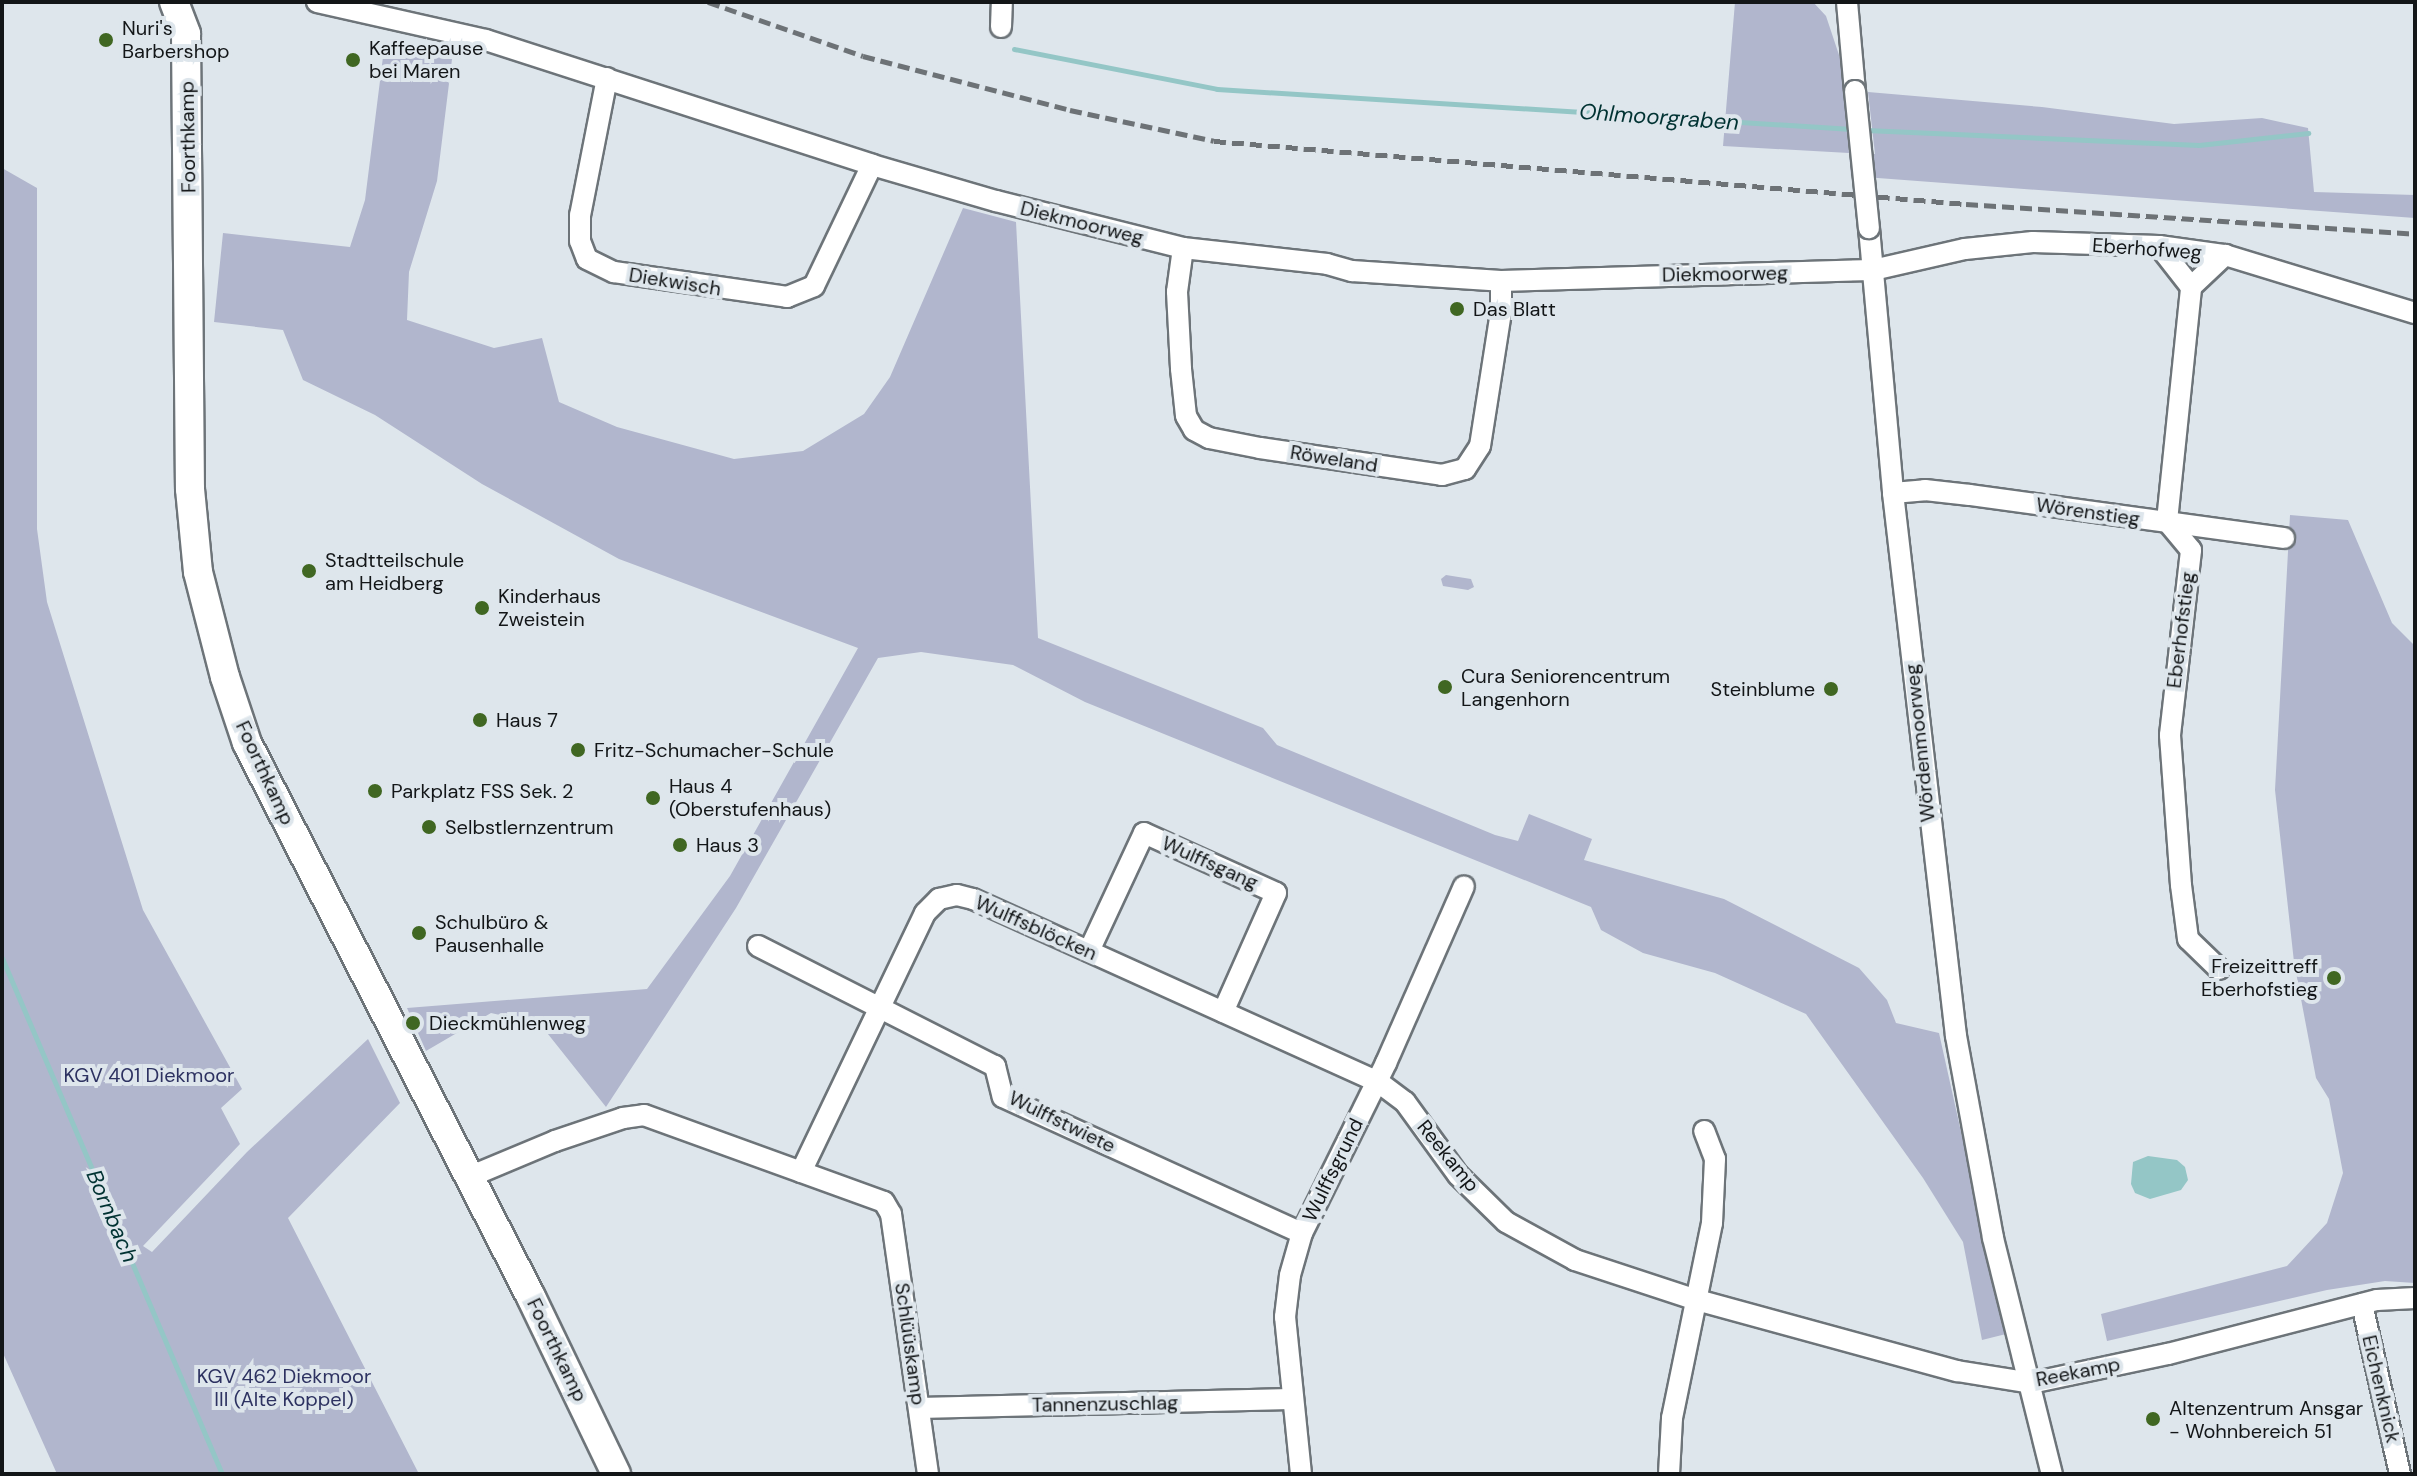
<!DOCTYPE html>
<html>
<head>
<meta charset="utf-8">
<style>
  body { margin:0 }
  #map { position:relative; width:2417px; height:1476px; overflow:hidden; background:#dee6ec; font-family:"DM Sans",sans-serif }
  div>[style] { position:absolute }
  .green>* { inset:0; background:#b1b6cd }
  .water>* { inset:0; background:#94c6c6 }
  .stream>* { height:5px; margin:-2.5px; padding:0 2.5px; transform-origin:2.5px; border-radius:2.5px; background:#94c6c6 }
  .roads { filter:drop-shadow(2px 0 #6d7479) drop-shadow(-2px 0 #6d7479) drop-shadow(0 2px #6d7479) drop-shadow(0 -2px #6d7479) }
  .street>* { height:20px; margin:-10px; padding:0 10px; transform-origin:10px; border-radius:10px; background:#fff }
  .secondary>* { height:28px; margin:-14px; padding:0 14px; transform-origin:14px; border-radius:14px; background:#fff }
  .rail>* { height:5px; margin-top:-2.5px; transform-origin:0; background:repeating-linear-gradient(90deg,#6d7276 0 12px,transparent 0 18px) }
  .bridges { filter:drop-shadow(2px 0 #6d7479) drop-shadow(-2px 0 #6d7479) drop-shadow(0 2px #6d7479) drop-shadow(0 -2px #6d7479) }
  .street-bridge>* { height:20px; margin:-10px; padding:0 10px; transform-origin:10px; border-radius:10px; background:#fff }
  .dots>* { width:22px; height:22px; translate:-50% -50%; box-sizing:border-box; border:4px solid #dee6ec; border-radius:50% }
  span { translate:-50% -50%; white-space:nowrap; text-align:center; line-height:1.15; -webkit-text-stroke:8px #dee6ec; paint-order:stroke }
  .poi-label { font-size:20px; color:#131618 }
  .left { translate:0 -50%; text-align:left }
  .right { translate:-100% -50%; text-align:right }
  .street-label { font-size:20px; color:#131618 }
  .park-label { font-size:20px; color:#2d3261 }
  .water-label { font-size:22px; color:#003232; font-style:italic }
  .frame { position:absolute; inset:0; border:4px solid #131618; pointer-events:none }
</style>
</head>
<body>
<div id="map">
  <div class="green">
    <div style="clip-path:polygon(1735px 2px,1813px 2px,1826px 16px,1840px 58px,1849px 153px,1875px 154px,1868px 92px,2042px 107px,2174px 124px,2262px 118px,2308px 128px,2314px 192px,2415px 195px,2415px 218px,1851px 176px,1849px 153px,1723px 146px)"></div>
    <div style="clip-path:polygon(385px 41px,453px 51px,437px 181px,409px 272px,407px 320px,494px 348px,542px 338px,559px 402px,617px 427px,734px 459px,803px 451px,864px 414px,890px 377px,963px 208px,1016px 222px,1038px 638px,1263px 728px,1277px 745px,1495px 835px,1518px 841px,1529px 814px,1592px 839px,1584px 860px,1724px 899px,1859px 968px,1887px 1000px,1896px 1023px,1939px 1033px,2006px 1334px,1982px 1340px,1963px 1242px,1923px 1178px,1806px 1014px,1715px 973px,1643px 953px,1601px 930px,1591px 907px,1085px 702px,1013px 665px,921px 652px,878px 658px,736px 908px,606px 1107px,540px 1024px,491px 1013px,426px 1051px,407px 1008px,647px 989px,730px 876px,858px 648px,619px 559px,482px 484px,375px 415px,303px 380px,283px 330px,214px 322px,223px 233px,350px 247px,365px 200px)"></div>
    <div style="clip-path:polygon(2px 168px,37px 188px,37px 529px,47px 602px,143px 910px,242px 1089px,221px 1108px,240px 1144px,143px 1246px,152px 1252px,247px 1152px,368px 1039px,400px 1103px,288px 1218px,419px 1474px,57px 1474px,2px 1351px)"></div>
    <div style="clip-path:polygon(2290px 515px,2348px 520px,2392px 623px,2415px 646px,2415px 1283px,2385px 1281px,2327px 1290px,2107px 1341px,2101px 1314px,2287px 1266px,2327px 1223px,2343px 1173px,2329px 1099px,2316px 1078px,2294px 962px,2275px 790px)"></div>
    <div style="clip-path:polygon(1446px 575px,1471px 579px,1474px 587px,1468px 590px,1443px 586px,1441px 579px)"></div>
  </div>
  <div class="water">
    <div style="clip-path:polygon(2148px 1156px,2177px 1160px,2185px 1167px,2188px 1180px,2181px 1190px,2150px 1199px,2135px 1193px,2131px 1184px,2133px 1162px)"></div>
  </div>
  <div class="stream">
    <div style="left:1014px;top:49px;width:207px;rotate:11.1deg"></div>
    <div style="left:1217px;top:89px;width:636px;rotate:3.6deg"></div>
    <div style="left:1866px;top:130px;width:333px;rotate:2.6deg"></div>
    <div style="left:2199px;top:145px;width:110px;rotate:-6.3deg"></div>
    <div style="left:2px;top:958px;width:561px;rotate:66.91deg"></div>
  </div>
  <div class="roads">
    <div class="street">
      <div style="left:317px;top:2px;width:173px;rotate:12.7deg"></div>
      <div style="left:486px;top:40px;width:406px;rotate:17.9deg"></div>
      <div style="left:872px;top:165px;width:129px;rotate:16.2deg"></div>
      <div style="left:996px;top:201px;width:193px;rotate:14.1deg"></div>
      <div style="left:1183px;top:248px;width:145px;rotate:6.3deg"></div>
      <div style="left:1327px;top:264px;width:26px;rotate:16deg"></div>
      <div style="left:1352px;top:271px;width:149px;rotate:3.8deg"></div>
      <div style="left:1501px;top:281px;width:372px;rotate:-1.7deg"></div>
      <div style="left:1873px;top:270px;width:94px;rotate:-12.9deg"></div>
      <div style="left:1965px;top:249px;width:68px;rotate:-5.9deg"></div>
      <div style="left:2033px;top:242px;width:126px;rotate:1.8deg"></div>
      <div style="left:2159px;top:246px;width:67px;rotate:7.8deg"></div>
      <div style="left:2225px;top:255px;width:199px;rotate:17deg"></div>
      <div style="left:1847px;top:2px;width:89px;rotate:84.9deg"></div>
      <div style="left:1001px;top:27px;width:25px;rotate:-88deg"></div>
      <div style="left:607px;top:78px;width:140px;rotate:101.1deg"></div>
      <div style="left:580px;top:215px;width:26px;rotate:90deg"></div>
      <div style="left:580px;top:241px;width:19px;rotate:69deg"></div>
      <div style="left:587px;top:259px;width:30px;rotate:26deg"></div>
      <div style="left:614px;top:272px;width:175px;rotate:8.2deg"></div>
      <div style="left:787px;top:297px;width:29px;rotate:-22deg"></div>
      <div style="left:814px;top:286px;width:134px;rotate:-64.4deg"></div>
      <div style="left:1869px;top:228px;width:266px;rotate:84.8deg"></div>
      <div style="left:1893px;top:493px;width:547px;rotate:83.38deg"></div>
      <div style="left:1956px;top:1036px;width:205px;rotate:79.6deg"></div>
      <div style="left:1993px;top:1238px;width:243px;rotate:76deg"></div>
      <div style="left:2159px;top:246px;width:52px;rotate:52deg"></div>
      <div style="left:1183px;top:248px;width:44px;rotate:97.8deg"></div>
      <div style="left:1177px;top:292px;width:77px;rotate:87deg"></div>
      <div style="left:1181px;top:369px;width:47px;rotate:83.9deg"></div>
      <div style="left:1186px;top:416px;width:16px;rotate:60deg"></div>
      <div style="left:1194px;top:430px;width:17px;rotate:28deg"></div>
      <div style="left:1209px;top:438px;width:52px;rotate:11.1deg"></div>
      <div style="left:1260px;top:448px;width:184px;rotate:8.4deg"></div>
      <div style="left:1442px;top:475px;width:24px;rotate:-15deg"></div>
      <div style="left:1465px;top:469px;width:27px;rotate:-57deg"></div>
      <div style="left:1480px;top:446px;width:136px;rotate:-81.1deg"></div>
      <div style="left:1501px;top:312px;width:31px;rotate:-90deg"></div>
      <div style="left:1893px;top:493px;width:32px;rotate:-5deg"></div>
      <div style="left:1925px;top:490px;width:45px;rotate:6.3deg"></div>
      <div style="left:1970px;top:495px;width:317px;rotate:7.8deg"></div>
      <div style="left:758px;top:946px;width:266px;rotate:26.9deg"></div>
      <div style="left:995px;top:1066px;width:32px;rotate:76deg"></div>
      <div style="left:1003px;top:1097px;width:328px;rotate:24.5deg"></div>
      <div style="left:1089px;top:951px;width:130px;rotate:-65deg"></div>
      <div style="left:1144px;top:833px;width:145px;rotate:24.4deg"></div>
      <div style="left:1276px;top:893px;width:130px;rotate:114deg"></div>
      <div style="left:2219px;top:969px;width:43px;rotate:-135.9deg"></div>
      <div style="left:2188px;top:939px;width:54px;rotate:-97.4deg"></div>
      <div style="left:2181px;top:885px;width:150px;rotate:-94.2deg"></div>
      <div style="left:2170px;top:735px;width:186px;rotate:-83.5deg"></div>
      <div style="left:2191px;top:550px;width:38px;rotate:-130deg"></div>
      <div style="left:2167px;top:521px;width:235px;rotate:-84.1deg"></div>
      <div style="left:2191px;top:287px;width:47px;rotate:-43.3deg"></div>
      <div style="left:801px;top:1172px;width:287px;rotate:-64.4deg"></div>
      <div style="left:925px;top:913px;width:20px;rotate:-45deg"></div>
      <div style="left:939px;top:899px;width:18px;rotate:-13deg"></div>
      <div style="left:957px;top:895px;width:16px;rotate:14deg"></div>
      <div style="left:973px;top:899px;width:443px;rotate:24.3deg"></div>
      <div style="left:1377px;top:1081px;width:35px;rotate:37deg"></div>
      <div style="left:1405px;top:1102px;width:90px;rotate:54deg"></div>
      <div style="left:1458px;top:1175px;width:67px;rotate:44.4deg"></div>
      <div style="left:1506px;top:1222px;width:79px;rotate:28.8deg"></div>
      <div style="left:1575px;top:1260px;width:128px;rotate:18.2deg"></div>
      <div style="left:1697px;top:1300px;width:270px;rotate:15.3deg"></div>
      <div style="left:1957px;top:1371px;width:75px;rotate:9.2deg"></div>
      <div style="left:2031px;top:1383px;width:140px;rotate:-12deg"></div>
      <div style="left:2168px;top:1354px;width:216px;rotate:-14.5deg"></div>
      <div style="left:2377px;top:1300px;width:38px;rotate:-3deg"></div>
      <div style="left:469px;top:1177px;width:93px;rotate:-22.7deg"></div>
      <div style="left:555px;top:1141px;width:72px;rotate:-18.7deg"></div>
      <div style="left:623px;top:1118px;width:21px;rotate:-8deg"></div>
      <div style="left:644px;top:1115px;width:255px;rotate:19.9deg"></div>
      <div style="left:884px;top:1202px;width:14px;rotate:60deg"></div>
      <div style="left:891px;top:1214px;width:263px;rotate:81.9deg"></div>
      <div style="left:2362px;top:1304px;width:174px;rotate:77.4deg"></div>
      <div style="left:919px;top:1408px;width:372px;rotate:-1.4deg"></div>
      <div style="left:1301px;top:1474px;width:158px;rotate:-95.8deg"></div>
      <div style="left:1285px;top:1317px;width:42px;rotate:-83.2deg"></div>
      <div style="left:1290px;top:1275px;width:44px;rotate:-74.1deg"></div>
      <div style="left:1302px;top:1233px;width:190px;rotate:-63.7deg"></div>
      <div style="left:1386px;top:1063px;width:193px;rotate:-66.2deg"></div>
      <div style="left:1669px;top:1474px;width:56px;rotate:-86.9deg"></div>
      <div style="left:1672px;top:1418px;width:199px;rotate:-78.4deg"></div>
      <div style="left:1712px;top:1223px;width:64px;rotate:-87.3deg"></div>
      <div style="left:1715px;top:1159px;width:30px;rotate:-111deg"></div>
    </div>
    <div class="secondary">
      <div style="left:174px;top:2px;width:34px;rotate:69deg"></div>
      <div style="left:186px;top:34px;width:455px;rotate:89.5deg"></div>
      <div style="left:190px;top:489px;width:83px;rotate:84.5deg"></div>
      <div style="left:198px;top:572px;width:108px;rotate:75.6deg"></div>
      <div style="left:225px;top:677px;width:70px;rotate:71.6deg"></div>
      <div style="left:247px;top:743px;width:623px;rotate:62.86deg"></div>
      <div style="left:531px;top:1297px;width:196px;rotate:64.3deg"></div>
    </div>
  </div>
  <div class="rail">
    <div style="left:708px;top:2px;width:164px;rotate:19.2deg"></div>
    <div style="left:863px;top:56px;width:214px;rotate:14.6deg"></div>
    <div style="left:1070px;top:110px;width:147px;rotate:12.1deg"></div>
    <div style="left:1214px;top:141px;width:755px;rotate:4.79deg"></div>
    <div style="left:1966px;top:204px;width:450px;rotate:3.8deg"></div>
  </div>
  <div class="bridges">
    <div class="street-bridge">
      <div style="left:1855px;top:91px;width:138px;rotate:84.2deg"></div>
    </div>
  </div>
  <div class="dots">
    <div style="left:106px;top:40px;background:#406722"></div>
    <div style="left:353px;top:60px;background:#406722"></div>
    <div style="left:1457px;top:309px;background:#406722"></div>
    <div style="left:309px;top:571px;background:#406722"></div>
    <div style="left:482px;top:608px;background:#406722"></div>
    <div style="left:1445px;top:687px;background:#406722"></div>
    <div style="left:1831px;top:689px;background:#406722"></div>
    <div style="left:480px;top:720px;background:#406722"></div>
    <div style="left:578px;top:750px;background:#406722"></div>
    <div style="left:375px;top:791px;background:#406722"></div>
    <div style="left:653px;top:798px;background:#406722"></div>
    <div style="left:429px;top:827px;background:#406722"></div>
    <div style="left:680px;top:845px;background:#406722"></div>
    <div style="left:419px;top:933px;background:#406722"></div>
    <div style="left:2334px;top:978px;background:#406722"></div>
    <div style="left:413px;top:1023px;background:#406722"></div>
    <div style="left:2153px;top:1419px;background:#406722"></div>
  </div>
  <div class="poi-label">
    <span class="left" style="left:122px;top:40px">Nuri's<br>Barbershop</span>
    <span class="left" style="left:369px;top:60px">Kaffeepause<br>bei Maren</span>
    <span class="left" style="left:1473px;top:309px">Das Blatt</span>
    <span class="left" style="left:325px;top:572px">Stadtteilschule<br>am Heidberg</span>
    <span class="left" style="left:498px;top:608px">Kinderhaus<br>Zweistein</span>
    <span class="left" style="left:1461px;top:688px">Cura Seniorencentrum<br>Langenhorn</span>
    <span class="right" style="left:1815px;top:689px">Steinblume</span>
    <span class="left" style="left:496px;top:720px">Haus 7</span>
    <span class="left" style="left:594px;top:750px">Fritz-Schumacher-Schule</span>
    <span class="left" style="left:669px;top:798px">Haus 4<br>(Oberstufenhaus)</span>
    <span class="left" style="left:391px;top:791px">Parkplatz FSS Sek. 2</span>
    <span class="left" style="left:445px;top:827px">Selbstlernzentrum</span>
    <span class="left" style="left:696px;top:845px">Haus 3</span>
    <span class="left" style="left:435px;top:934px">Schulbüro &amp;<br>Pausenhalle</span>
    <span class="right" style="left:2318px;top:978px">Freizeittreff<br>Eberhofstieg</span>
    <span class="left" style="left:429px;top:1023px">Dieckmühlenweg</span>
    <span class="left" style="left:2169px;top:1420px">Altenzentrum Ansgar<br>- Wohnbereich 51</span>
  </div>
  <div class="street-label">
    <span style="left:188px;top:137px;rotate:-91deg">Foorthkamp</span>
    <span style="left:1082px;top:223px;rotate:14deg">Diekmoorweg</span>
    <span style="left:2147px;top:249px;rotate:4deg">Eberhofweg</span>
    <span style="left:1725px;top:274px;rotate:-1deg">Diekmoorweg</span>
    <span style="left:675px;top:282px;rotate:9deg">Diekwisch</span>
    <span style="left:1334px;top:459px;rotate:9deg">Röweland</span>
    <span style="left:2088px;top:512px;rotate:8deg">Wörenstieg</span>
    <span style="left:2181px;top:630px;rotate:-83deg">Eberhofstieg</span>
    <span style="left:1920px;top:743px;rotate:-96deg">Wördenmoorweg</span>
    <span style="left:265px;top:773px;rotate:65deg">Foorthkamp</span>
    <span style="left:1210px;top:863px;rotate:24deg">Wulffsgang</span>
    <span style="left:1036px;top:928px;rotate:24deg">Wulffsblöcken</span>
    <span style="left:1062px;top:1122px;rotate:26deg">Wulffstwiete</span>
    <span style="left:1448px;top:1156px;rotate:51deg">Reekamp</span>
    <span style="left:1333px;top:1170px;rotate:-64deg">Wulffsgrund</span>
    <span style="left:910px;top:1344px;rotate:82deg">Schlüüskamp</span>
    <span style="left:557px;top:1350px;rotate:64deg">Foorthkamp</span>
    <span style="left:2078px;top:1372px;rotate:-11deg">Reekamp</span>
    <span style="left:2381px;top:1389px;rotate:77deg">Eichenknick</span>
    <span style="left:1105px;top:1404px;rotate:-1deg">Tannenzuschlag</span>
  </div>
  <div class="park-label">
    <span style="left:149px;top:1075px">KGV 401 Diekmoor</span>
    <span style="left:284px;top:1388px">KGV 462 Diekmoor<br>III (Alte Koppel)</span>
  </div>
  <div class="water-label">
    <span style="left:1659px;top:117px;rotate:4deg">Ohlmoorgraben</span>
    <span style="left:112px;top:1216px;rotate:67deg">Bornbach</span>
  </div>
  <div class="frame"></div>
</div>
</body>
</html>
